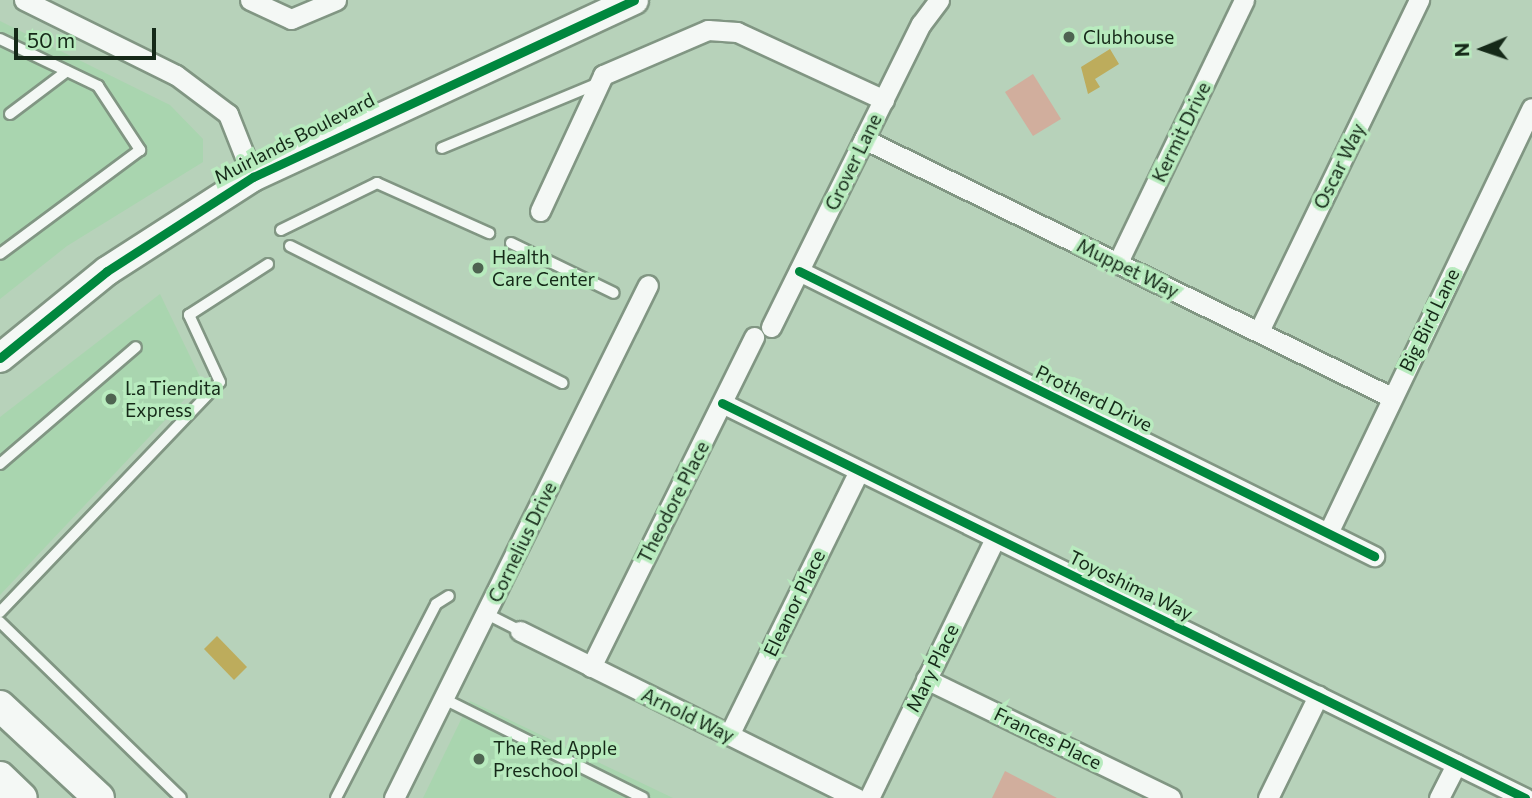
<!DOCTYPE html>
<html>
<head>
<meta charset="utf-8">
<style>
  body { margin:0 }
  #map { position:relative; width:1532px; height:798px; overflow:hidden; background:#b7d2ba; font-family:Commissioner,sans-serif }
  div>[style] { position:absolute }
  .built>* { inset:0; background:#a9d5af }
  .green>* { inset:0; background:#d1ae9d }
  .water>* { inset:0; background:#bdac5c }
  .roads { filter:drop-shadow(2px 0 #819683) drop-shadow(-2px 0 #819683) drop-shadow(0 2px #819683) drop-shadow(0 -2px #819683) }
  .service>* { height:10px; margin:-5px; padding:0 5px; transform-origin:5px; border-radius:5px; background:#f4f8f5 }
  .minor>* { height:19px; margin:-9.5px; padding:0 9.5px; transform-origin:9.5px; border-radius:9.5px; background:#f4f8f5 }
  .secondary>* { height:28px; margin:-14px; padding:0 14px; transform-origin:14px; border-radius:14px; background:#f4f8f5 }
  .primary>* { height:30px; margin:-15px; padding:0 15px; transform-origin:15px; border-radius:15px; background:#f4f8f5 }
  .cycleway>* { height:9px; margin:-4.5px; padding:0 4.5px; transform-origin:4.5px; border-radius:4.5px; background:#00873e }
  .dots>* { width:19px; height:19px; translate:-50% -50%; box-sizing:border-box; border:4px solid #b8ebbe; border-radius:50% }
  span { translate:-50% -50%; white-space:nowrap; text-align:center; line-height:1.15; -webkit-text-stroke:7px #b8ebbe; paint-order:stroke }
  .poi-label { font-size:19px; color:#152918 }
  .left { translate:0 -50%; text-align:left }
  .street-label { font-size:19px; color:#152918 }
  .north { position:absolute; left:1448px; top:14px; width:70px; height:70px; -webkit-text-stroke:5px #b8ebbe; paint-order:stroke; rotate:268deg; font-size:19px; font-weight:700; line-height:28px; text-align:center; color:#152918 }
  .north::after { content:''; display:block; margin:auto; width:24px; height:32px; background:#152918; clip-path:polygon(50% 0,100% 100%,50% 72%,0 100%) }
  .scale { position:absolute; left:14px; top:28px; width:142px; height:32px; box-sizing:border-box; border:4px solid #152918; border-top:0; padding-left:9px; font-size:21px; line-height:24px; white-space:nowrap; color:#152918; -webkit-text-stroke:5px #b8ebbe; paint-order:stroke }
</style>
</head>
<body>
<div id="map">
  <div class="built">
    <div style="clip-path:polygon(0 21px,170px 105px,203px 139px,203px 162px,67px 246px,0 299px)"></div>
    <div style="clip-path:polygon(160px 294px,202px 381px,0 595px,0 417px)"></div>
    <div style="clip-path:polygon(470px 701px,673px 798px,423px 798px)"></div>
  </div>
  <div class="green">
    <div style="clip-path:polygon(1033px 74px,1061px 119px,1033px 136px,1005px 92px)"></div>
    <div style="clip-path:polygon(1005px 771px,1057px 798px,992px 798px)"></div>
  </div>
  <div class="water">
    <div style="clip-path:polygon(1110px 49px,1119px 64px,1095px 79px,1100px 87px,1088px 94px,1081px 67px)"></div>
    <div style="clip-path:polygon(217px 636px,247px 667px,234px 680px,204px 649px)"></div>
  </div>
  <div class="roads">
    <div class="service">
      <div style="left:0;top:39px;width:109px;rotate:25.6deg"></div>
      <div style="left:98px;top:86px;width:77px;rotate:56.7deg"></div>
      <div style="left:140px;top:150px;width:174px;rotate:143.4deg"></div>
      <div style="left:10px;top:114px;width:71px;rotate:-37deg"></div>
      <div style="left:442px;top:148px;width:170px;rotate:-22.5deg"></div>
      <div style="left:281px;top:230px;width:107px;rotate:-26.1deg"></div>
      <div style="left:377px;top:183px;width:123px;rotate:24.1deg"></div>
      <div style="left:511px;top:243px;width:114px;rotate:25.9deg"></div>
      <div style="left:290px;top:246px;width:305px;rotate:26.7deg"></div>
      <div style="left:0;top:464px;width:179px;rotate:-40.7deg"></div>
      <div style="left:0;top:612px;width:318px;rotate:-46.3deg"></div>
      <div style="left:220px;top:382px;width:74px;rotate:-114.8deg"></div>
      <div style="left:189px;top:315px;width:94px;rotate:-32.8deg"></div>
      <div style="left:487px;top:614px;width:37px;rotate:27deg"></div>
      <div style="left:0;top:622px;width:252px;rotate:44.2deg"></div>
      <div style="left:444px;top:699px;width:222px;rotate:26.4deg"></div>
      <div style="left:336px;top:798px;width:218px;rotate:-62.7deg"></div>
      <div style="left:436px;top:604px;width:15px;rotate:-32deg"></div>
    </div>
    <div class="minor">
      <div style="left:24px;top:0;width:169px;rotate:26.3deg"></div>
      <div style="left:176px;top:75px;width:65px;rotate:36.9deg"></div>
      <div style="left:228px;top:114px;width:68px;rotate:68.4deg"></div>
      <div style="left:250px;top:0;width:45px;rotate:24.9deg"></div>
      <div style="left:291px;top:19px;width:49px;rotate:-22.9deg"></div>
      <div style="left:864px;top:139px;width:587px;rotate:26.08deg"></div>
      <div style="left:540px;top:211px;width:150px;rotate:-65.1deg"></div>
      <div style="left:603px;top:75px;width:114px;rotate:-23.2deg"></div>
      <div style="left:708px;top:30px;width:29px;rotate:4deg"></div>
      <div style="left:737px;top:32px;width:162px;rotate:24.8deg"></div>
      <div style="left:1117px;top:264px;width:293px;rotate:-64.3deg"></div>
      <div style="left:799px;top:271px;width:642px;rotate:26.37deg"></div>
      <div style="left:771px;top:327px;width:338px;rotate:-63.7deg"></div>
      <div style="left:921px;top:24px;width:30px;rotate:-53deg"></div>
      <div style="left:1259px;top:331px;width:368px;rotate:-64.2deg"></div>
      <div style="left:722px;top:403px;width:895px;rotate:26.19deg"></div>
      <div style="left:1328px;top:533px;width:471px;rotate:-64.4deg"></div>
      <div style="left:520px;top:631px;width:376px;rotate:26.4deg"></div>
      <div style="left:591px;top:667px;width:368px;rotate:-63.7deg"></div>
      <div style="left:926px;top:679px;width:272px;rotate:25.9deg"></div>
      <div style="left:729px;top:735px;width:294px;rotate:-63.8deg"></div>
      <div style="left:394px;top:798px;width:572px;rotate:-63.66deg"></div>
      <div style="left:869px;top:798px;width:289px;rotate:-64.1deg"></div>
      <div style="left:1268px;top:798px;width:114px;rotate:-63.9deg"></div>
      <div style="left:1439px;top:798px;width:38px;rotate:-63deg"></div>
    </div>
    <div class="secondary">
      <div style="left:0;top:358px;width:138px;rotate:-39.1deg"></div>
      <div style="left:107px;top:271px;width:174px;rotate:-32.8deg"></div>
      <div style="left:253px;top:177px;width:420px;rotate:-24.9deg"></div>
    </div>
    <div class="primary">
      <div style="left:0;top:706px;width:135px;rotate:42.9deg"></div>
      <div style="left:0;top:777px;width:30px;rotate:44deg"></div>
    </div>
  </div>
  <div class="cycleway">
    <div style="left:799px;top:271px;width:642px;rotate:26.37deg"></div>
    <div style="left:0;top:358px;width:138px;rotate:-39.1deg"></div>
    <div style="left:107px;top:271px;width:174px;rotate:-32.8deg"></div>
    <div style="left:253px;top:177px;width:420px;rotate:-24.9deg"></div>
    <div style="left:722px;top:403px;width:895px;rotate:26.19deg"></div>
  </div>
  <div class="dots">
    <div style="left:1069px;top:37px;background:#4e6451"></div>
    <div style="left:478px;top:268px;background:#4e6451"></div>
    <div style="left:111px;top:399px;background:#4e6451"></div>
    <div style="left:479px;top:759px;background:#4e6451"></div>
  </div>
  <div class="poi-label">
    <span class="left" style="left:1083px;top:37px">Clubhouse</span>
    <span class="left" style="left:492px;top:268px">Health<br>Care Center</span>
    <span class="left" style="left:125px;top:399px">La Tiendita<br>Express</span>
    <span class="left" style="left:493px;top:759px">The Red Apple<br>Preschool</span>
  </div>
  <div class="street-label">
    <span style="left:1181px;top:132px;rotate:-64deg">Kermit Drive</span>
    <span style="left:294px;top:138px;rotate:-27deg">Muirlands Boulevard</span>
    <span style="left:853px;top:162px;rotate:-64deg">Grover Lane</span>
    <span style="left:1339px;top:166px;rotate:-64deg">Oscar Way</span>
    <span style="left:1128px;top:268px;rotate:26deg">Muppet Way</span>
    <span style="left:1429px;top:320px;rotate:-64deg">Big Bird Lane</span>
    <span style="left:1094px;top:398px;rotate:26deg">Protherd Drive</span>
    <span style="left:673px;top:502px;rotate:-63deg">Theodore Place</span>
    <span style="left:522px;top:542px;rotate:-64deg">Cornelius Drive</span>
    <span style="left:1131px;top:585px;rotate:26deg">Toyoshima Way</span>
    <span style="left:794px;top:603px;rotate:-64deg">Eleanor Place</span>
    <span style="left:932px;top:668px;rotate:-64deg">Mary Place</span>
    <span style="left:688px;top:715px;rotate:26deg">Arnold Way</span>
    <span style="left:1048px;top:738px;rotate:26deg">Frances Place</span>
  </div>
  <div class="north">N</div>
  <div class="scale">50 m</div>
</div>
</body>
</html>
